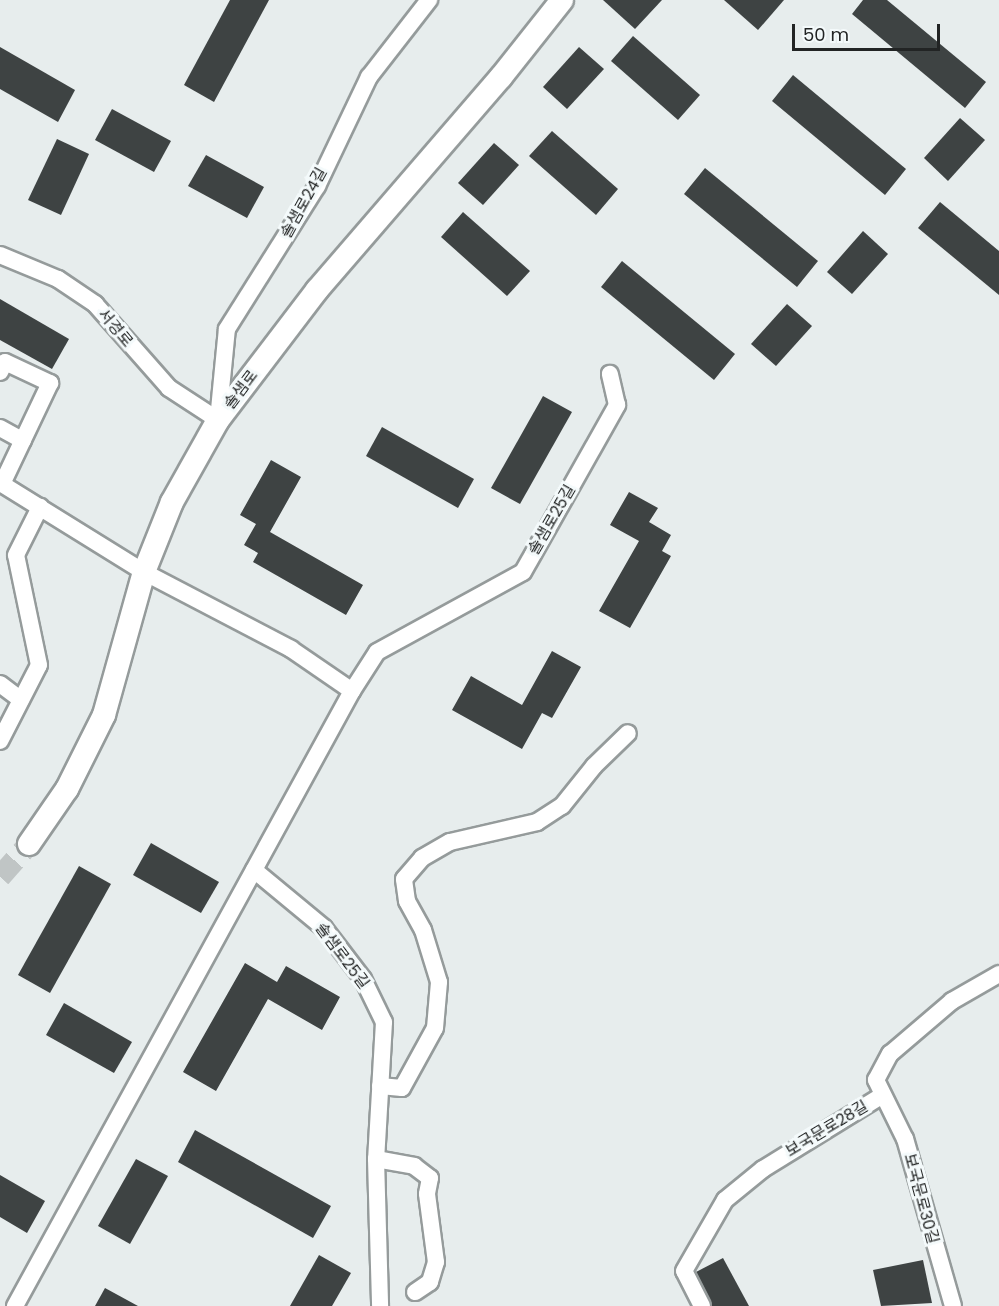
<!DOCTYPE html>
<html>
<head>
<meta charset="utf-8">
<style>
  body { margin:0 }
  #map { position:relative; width:999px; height:1306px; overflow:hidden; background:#e7eded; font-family:Poppins,"Noto Sans KR",sans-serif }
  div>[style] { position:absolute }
  .building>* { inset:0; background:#3e4343 }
  .secondary-tunnel>* { height:22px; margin-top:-11px; transform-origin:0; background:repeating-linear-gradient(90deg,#c0c5c5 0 22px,transparent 0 33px) }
  .roads { filter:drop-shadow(2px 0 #959b9b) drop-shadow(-2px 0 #959b9b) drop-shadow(0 2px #959b9b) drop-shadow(0 -2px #959b9b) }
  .minor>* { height:16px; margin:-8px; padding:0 8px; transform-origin:8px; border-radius:8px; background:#fff }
  .secondary>* { height:22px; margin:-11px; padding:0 11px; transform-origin:11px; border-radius:11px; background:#fff }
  span { translate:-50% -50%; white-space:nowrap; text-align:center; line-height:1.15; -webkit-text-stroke:6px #f4fafb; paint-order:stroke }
  .street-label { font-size:16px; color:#222424 }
  .scale { position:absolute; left:792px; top:24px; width:148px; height:27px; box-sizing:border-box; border:3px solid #222424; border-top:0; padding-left:8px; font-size:18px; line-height:21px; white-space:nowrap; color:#222424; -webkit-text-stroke:4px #f4fafb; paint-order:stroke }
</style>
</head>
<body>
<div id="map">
  <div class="building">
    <div style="clip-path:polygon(230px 0,269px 0,214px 102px,184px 85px)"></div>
    <div style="clip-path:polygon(603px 0,662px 0,635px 29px)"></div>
    <div style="clip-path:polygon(724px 0,784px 0,758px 30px)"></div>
    <div style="clip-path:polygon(863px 0,887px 0,986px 82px,965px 108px,852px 14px)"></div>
    <div style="clip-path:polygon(633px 36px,700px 95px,678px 120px,611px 61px)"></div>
    <div style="clip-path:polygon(0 47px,75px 90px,58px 122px,0 89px)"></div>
    <div style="clip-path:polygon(579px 47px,604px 69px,567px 109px,543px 87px)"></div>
    <div style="clip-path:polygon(793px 75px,906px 169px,885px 195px,772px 101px)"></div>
    <div style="clip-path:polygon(112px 109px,171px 141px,154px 172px,95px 140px)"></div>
    <div style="clip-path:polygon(960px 118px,985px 140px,948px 181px,924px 158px)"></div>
    <div style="clip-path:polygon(552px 131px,618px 189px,596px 215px,529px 156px)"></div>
    <div style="clip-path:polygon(57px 139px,89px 154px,61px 215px,28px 200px)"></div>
    <div style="clip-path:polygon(494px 143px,519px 165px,483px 205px,458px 183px)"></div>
    <div style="clip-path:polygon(206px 155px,264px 187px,247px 218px,188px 186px)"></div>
    <div style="clip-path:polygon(705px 168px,818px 261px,797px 287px,684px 194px)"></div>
    <div style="clip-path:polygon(940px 202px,999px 251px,999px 295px,918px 228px)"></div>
    <div style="clip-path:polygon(463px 212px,530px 271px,507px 296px,441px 237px)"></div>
    <div style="clip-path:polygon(863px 231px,888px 254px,852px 294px,827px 272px)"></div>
    <div style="clip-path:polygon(622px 261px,735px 354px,714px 380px,601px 287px)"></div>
    <div style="clip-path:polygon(0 299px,69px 339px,52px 369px,0 340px)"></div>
    <div style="clip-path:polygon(787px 304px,812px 326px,776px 366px,751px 344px)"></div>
    <div style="clip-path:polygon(543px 396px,572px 412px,520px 504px,491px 488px)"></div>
    <div style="clip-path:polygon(382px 427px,474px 479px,458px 508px,366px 456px)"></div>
    <div style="clip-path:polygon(271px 460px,301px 477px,270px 532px,363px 585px,346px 615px,253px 562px,258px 553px,244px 545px,256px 524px,240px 515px)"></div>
    <div style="clip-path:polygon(629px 492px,658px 508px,649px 522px,671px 535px,662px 551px,671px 556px,630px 628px,599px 611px,639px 541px,610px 525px)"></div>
    <div style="clip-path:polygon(552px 651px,581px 667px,552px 718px,542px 713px,522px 749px,452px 710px,471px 676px,522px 705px)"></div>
    <div style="clip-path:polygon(151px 843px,219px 882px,201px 913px,133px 875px)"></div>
    <div style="clip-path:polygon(79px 866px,111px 884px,50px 993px,18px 975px)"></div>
    <div style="clip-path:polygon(245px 963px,277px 982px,286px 966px,340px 997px,322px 1030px,268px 999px,216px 1091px,183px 1072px)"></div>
    <div style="clip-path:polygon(64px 1003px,132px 1042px,114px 1073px,46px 1035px)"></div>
    <div style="clip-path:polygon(195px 1130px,331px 1206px,313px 1238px,178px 1162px)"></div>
    <div style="clip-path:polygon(136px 1159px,168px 1176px,130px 1244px,98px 1226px)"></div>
    <div style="clip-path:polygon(0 1175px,45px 1201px,27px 1233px,0 1217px)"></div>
    <div style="clip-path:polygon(319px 1255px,351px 1273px,332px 1306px,290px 1306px)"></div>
    <div style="clip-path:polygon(723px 1258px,749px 1306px,712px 1306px,696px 1272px)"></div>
    <div style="clip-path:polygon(923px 1260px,932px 1303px,881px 1306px,873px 1270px)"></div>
    <div style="clip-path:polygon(105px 1288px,138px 1306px,95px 1306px)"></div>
  </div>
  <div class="secondary-tunnel">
    <div style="left:0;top:877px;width:44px;rotate:-48.7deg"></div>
  </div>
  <div class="roads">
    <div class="minor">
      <div style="left:0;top:255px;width:63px;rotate:22.5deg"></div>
      <div style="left:58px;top:279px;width:45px;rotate:34deg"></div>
      <div style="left:95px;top:304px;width:112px;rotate:48.6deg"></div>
      <div style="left:169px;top:388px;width:59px;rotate:33.1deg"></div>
      <div style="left:218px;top:420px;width:91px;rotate:-84.4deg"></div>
      <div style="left:227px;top:329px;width:169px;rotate:-57.8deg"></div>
      <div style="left:317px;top:186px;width:121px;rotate:-64.5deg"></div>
      <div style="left:369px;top:77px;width:98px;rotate:-52.1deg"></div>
      <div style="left:0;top:372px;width:11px;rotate:-63deg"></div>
      <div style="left:5px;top:362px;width:50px;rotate:25deg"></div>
      <div style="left:50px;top:383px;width:112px;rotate:115.4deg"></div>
      <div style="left:2px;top:484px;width:167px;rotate:31.8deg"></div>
      <div style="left:144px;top:572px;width:166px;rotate:27.6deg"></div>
      <div style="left:291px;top:649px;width:74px;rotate:34.5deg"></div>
      <div style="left:0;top:428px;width:26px;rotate:29deg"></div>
      <div style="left:0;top:684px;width:26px;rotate:37deg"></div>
      <div style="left:0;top:741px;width:85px;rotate:-62.8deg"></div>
      <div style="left:39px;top:665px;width:112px;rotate:-101.8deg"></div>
      <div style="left:16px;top:555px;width:54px;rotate:-63.4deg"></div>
      <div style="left:254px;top:870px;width:91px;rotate:39.6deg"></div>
      <div style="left:324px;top:928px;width:64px;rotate:52.6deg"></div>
      <div style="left:363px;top:979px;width:48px;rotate:64deg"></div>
      <div style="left:384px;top:1022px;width:137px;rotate:93.3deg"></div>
      <div style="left:376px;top:1159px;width:147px;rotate:88.4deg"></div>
      <div style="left:380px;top:1086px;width:22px;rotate:5deg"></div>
      <div style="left:402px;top:1088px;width:68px;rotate:-61.2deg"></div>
      <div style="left:435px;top:1028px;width:46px;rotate:-85deg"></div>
      <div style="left:439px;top:982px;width:54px;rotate:-107.1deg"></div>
      <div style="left:423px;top:930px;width:33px;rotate:-119deg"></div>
      <div style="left:407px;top:901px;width:22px;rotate:-98deg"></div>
      <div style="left:404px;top:879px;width:28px;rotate:-49deg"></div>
      <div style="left:422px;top:858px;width:32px;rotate:-30deg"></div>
      <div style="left:450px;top:842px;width:89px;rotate:-12.9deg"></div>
      <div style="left:537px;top:822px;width:30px;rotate:-33deg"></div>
      <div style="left:562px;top:806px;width:51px;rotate:-51.3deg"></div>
      <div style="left:594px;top:766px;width:47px;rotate:-44.1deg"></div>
      <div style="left:376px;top:1159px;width:39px;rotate:10deg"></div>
      <div style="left:414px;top:1166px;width:20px;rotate:37deg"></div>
      <div style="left:430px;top:1178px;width:16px;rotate:101deg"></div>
      <div style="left:427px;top:1194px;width:69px;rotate:82.5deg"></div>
      <div style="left:436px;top:1262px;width:21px;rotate:107deg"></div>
      <div style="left:430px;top:1282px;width:18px;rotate:146deg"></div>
      <div style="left:15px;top:1306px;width:701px;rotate:-61.28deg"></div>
      <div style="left:352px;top:691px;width:46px;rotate:-57.3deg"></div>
      <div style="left:377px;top:652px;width:166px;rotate:-28.7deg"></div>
      <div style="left:523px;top:572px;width:192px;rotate:-60.6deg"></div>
      <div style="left:617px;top:405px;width:32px;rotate:-103deg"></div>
      <div style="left:702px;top:1306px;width:39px;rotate:-117deg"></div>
      <div style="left:684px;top:1271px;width:82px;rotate:-60deg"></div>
      <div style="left:725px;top:1200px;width:49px;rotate:-39.2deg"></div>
      <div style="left:763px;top:1169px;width:139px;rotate:-31.7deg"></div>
      <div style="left:953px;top:1306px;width:174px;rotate:-106deg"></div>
      <div style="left:905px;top:1139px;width:66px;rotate:-116.2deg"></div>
      <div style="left:876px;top:1080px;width:30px;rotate:-62deg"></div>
      <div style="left:890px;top:1054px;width:82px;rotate:-40.5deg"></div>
      <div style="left:952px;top:1001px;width:54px;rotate:-29.9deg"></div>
    </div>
    <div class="secondary">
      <div style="left:29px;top:844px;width:67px;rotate:-55.4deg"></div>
      <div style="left:67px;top:789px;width:83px;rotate:-63.4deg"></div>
      <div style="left:104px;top:715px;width:148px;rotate:-74.4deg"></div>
      <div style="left:144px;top:572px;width:75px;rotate:-68.2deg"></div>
      <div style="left:172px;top:502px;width:94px;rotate:-60.7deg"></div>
      <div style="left:218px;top:420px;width:163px;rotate:-52.7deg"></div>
      <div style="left:317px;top:290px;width:281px;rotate:-49.2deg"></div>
      <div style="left:501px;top:77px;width:98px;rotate:-51.6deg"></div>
    </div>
  </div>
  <div class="street-label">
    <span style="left:304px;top:203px;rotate:-61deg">솔샘로24길</span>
    <span style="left:115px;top:328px;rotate:50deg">서경로</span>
    <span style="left:241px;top:390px;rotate:-53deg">솔샘로</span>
    <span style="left:552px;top:520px;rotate:-60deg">솔샘로25길</span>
    <span style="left:342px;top:956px;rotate:53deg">솔샘로25길</span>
    <span style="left:827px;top:1129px;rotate:-31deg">보국문로28길</span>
    <span style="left:921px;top:1199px;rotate:75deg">보국문로30길</span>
  </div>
  <div class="scale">50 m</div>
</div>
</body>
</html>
